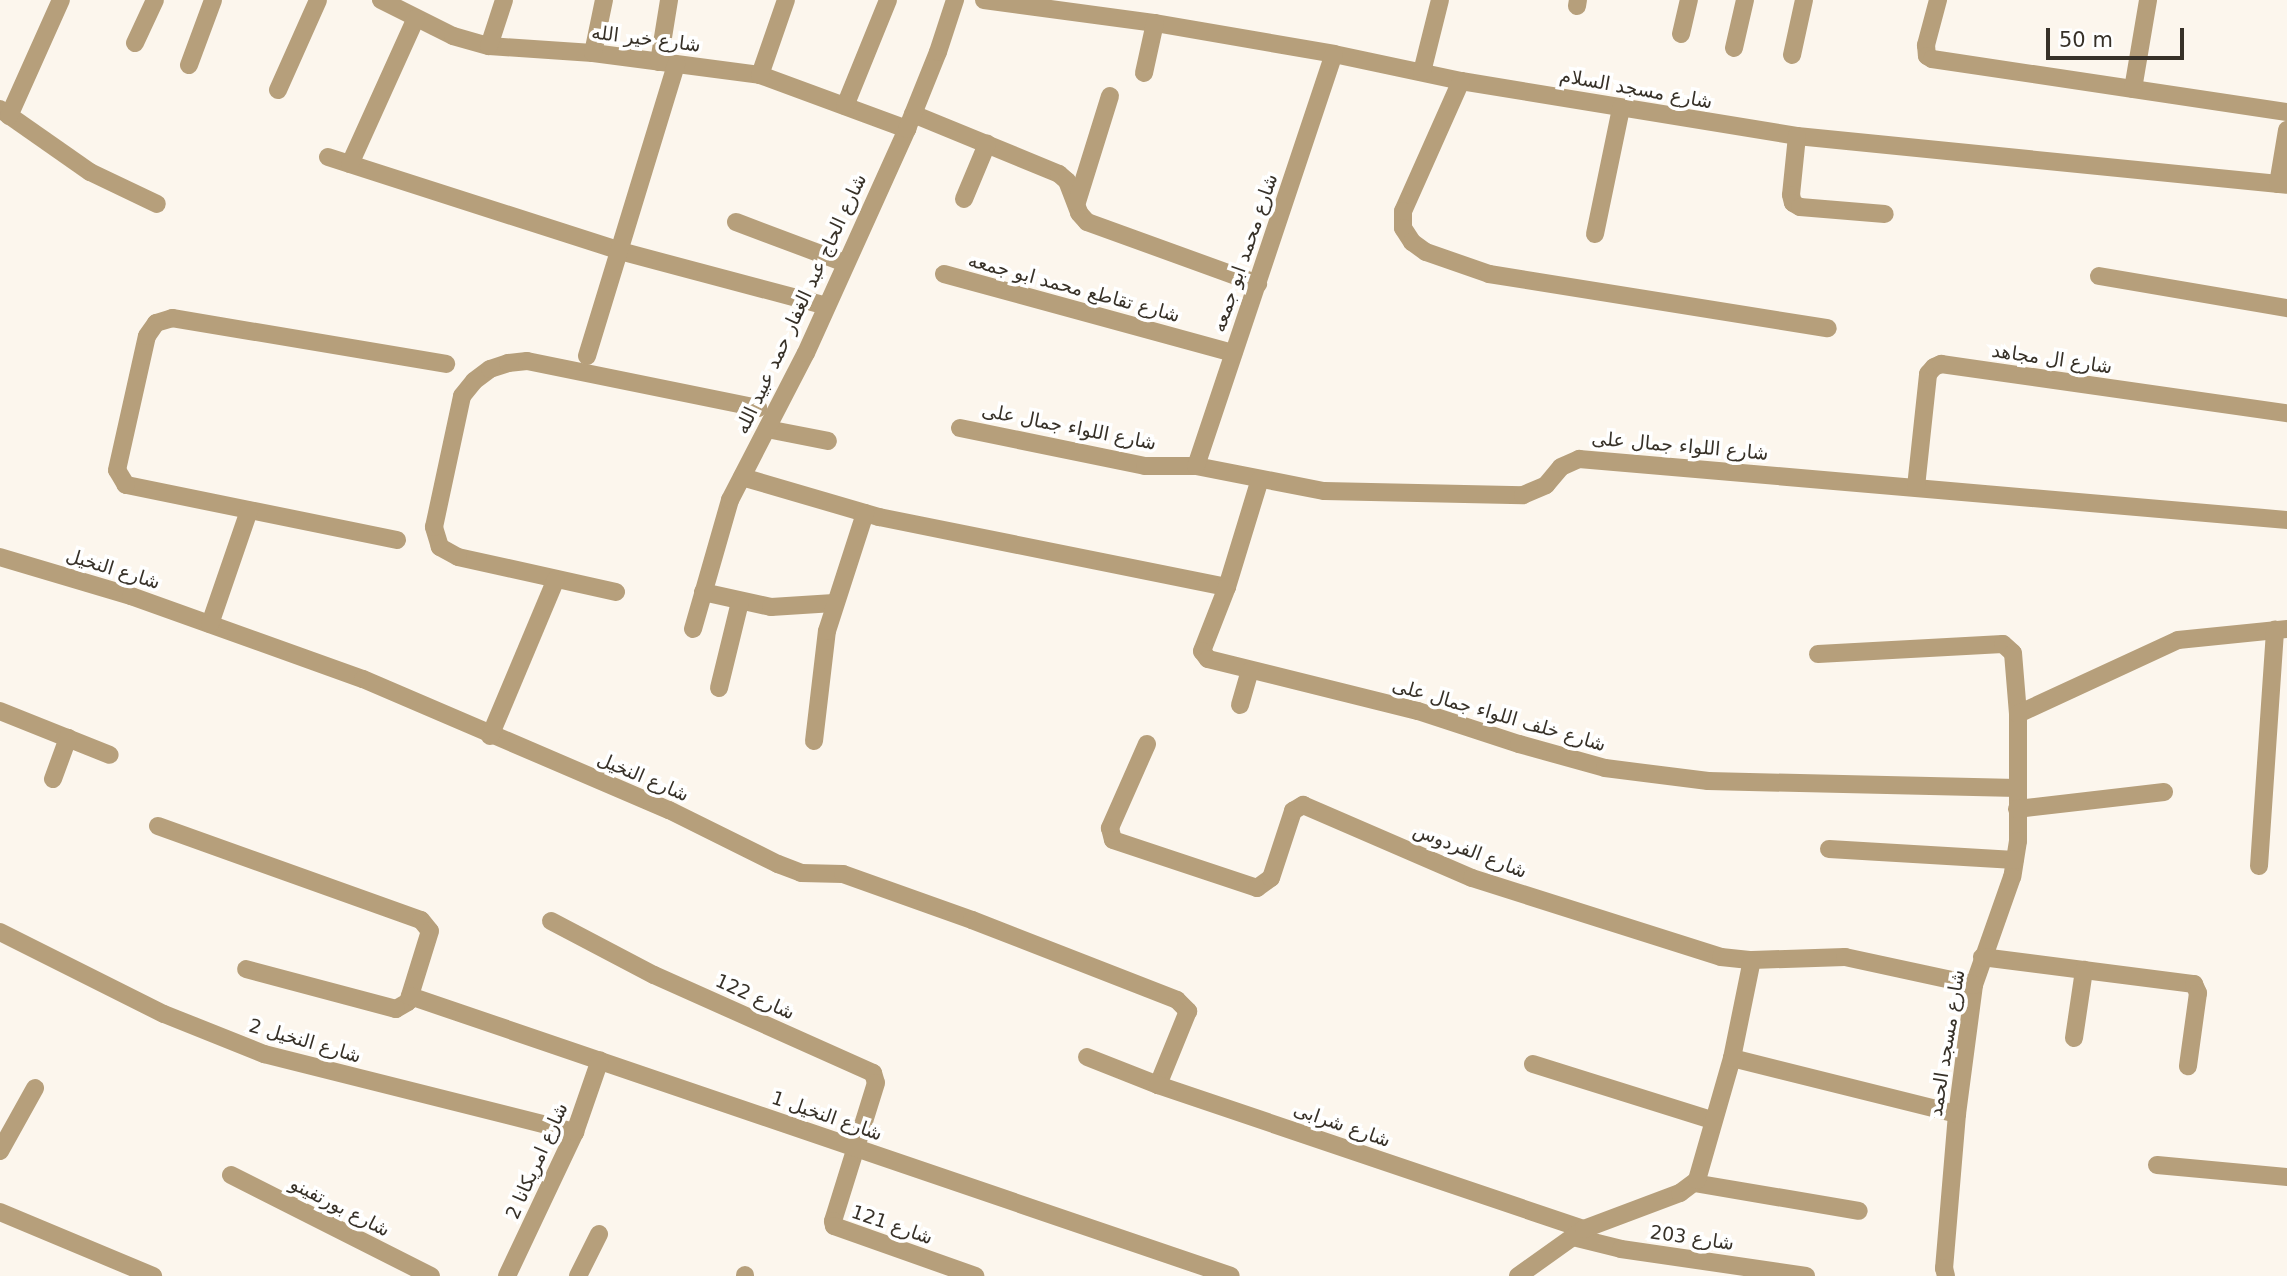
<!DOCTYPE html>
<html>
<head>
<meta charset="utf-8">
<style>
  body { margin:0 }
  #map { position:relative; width:2287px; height:1276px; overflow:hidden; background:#fcf6ed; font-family:"DejaVu Sans","Noto Sans Arabic",sans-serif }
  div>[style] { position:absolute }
  .minor>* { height:18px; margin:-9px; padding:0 9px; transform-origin:9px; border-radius:9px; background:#b69f7b }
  span { translate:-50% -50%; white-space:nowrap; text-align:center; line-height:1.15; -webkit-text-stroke:7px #fff; paint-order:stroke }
  .street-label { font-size:19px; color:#373128 }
  .scale { position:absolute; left:2046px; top:28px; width:138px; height:32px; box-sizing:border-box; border:4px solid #373128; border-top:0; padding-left:9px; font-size:21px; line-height:24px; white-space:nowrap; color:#373128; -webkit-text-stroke:5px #fff; paint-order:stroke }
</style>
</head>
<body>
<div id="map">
  <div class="minor">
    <div style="left:381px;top:0;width:80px;rotate:26.6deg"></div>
    <div style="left:453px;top:36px;width:37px;rotate:16deg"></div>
    <div style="left:489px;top:46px;width:104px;rotate:3.9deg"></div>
    <div style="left:593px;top:53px;width:168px;rotate:7.5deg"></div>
    <div style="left:760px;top:75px;width:157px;rotate:20.2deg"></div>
    <div style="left:984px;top:0;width:173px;rotate:7.7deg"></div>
    <div style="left:1155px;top:23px;width:182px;rotate:9.8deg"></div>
    <div style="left:1334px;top:54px;width:130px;rotate:12deg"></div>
    <div style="left:1461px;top:81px;width:340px;rotate:9.3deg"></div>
    <div style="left:1797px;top:136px;width:492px;rotate:5.7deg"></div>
    <div style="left:1938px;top:0;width:47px;rotate:104.9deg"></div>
    <div style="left:1926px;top:45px;width:11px;rotate:85deg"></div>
    <div style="left:1927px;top:56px;width:6px;rotate:31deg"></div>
    <div style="left:1932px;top:59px;width:359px;rotate:8.5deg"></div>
    <div style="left:1577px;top:6px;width:6px;rotate:-81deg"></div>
    <div style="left:1681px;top:34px;width:35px;rotate:-77deg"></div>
    <div style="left:135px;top:43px;width:47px;rotate:-65.1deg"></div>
    <div style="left:489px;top:46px;width:48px;rotate:-71.9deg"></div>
    <div style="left:1734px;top:48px;width:49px;rotate:-77.1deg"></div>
    <div style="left:593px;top:53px;width:54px;rotate:-78.3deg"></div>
    <div style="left:1792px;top:55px;width:56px;rotate:-77.7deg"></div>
    <div style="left:659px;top:62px;width:63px;rotate:-80.8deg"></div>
    <div style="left:189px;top:65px;width:69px;rotate:-69.7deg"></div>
    <div style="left:1422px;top:72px;width:74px;rotate:-76deg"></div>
    <div style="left:1144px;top:73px;width:51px;rotate:-77.6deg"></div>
    <div style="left:760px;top:75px;width:79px;rotate:-70.9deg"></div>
    <div style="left:1461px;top:81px;width:142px;rotate:114deg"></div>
    <div style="left:1403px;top:211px;width:17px;rotate:90deg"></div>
    <div style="left:1403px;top:228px;width:17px;rotate:57deg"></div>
    <div style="left:1412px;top:242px;width:17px;rotate:36deg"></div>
    <div style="left:1426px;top:252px;width:67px;rotate:19.2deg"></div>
    <div style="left:1489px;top:274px;width:343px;rotate:9.1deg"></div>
    <div style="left:2133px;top:89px;width:90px;rotate:-80.4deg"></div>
    <div style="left:278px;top:90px;width:98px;rotate:-66deg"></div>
    <div style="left:845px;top:106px;width:114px;rotate:-67.9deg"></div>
    <div style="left:0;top:109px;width:110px;rotate:35deg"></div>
    <div style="left:90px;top:172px;width:74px;rotate:25.5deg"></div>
    <div style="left:913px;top:114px;width:158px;rotate:22.3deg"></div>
    <div style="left:1059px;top:174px;width:11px;rotate:41deg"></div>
    <div style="left:1067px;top:181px;width:34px;rotate:69deg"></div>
    <div style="left:1079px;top:213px;width:12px;rotate:48deg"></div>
    <div style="left:1087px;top:222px;width:182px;rotate:19.9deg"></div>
    <div style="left:9px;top:116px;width:127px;rotate:-65.9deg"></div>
    <div style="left:1797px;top:136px;width:59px;rotate:95.8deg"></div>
    <div style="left:1791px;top:195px;width:8px;rotate:76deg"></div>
    <div style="left:1793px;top:203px;width:8px;rotate:30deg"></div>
    <div style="left:1800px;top:207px;width:85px;rotate:4.7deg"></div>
    <div style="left:328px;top:157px;width:307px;rotate:17.8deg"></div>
    <div style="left:620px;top:251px;width:213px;rotate:14.9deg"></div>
    <div style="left:350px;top:164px;width:160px;rotate:-65.7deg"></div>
    <div style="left:2278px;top:184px;width:55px;rotate:-80.5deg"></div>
    <div style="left:964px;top:199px;width:60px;rotate:-67.3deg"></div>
    <div style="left:1077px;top:202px;width:111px;rotate:-72.7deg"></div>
    <div style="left:736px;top:222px;width:116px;rotate:20.6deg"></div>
    <div style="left:1595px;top:234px;width:129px;rotate:-78.3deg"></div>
    <div style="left:944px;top:274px;width:300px;rotate:15.3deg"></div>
    <div style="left:2099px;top:276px;width:191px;rotate:9.7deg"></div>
    <div style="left:587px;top:356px;width:305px;rotate:-73deg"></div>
    <div style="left:960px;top:428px;width:189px;rotate:11.6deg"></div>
    <div style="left:1145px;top:466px;width:51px"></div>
    <div style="left:1196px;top:466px;width:130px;rotate:11.1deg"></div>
    <div style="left:1324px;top:491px;width:199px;rotate:1.2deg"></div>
    <div style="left:1523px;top:495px;width:25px;rotate:-23deg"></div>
    <div style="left:1546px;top:485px;width:23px;rotate:-50deg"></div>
    <div style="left:1561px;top:467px;width:20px;rotate:-24deg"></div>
    <div style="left:1579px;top:459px;width:711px;rotate:4.92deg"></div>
    <div style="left:767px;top:429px;width:62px;rotate:11.1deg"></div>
    <div style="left:1196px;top:466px;width:434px;rotate:-71.5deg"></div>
    <div style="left:742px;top:477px;width:143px;rotate:16.3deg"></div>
    <div style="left:879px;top:517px;width:355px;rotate:11.4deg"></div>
    <div style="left:1260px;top:479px;width:113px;rotate:107deg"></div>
    <div style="left:1227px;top:587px;width:69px;rotate:111.3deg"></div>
    <div style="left:1202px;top:651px;width:10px;rotate:53deg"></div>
    <div style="left:1208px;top:659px;width:216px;rotate:13.9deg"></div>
    <div style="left:1418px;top:711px;width:106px;rotate:18.1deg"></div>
    <div style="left:1519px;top:744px;width:89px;rotate:15.6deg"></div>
    <div style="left:1605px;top:768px;width:104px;rotate:7.2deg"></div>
    <div style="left:1708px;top:781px;width:309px;rotate:1.3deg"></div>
    <div style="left:1916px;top:487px;width:114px;rotate:-83.9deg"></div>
    <div style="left:1928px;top:374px;width:9px;rotate:-49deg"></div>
    <div style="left:1934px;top:367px;width:8px;rotate:-23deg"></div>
    <div style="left:1941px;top:364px;width:349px;rotate:8.1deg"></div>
    <div style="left:397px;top:540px;width:277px;rotate:-168.5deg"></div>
    <div style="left:126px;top:485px;width:17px;rotate:-121deg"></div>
    <div style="left:117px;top:470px;width:137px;rotate:-77.4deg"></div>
    <div style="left:147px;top:336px;width:16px;rotate:-55deg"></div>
    <div style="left:156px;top:323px;width:17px;rotate:-17deg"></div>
    <div style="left:172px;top:318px;width:278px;rotate:9.5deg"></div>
    <div style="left:0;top:557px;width:137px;rotate:16.6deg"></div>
    <div style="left:131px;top:596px;width:246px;rotate:19.7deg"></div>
    <div style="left:363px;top:679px;width:333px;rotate:23.2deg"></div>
    <div style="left:669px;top:810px;width:122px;rotate:26.4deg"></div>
    <div style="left:778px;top:864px;width:25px;rotate:21deg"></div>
    <div style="left:801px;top:873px;width:42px;rotate:1.4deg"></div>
    <div style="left:843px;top:874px;width:137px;rotate:19.6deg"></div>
    <div style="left:972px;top:920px;width:220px;rotate:21.3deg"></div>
    <div style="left:1177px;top:1000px;width:16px;rotate:45deg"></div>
    <div style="left:1188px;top:1011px;width:80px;rotate:112.1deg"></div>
    <div style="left:616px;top:592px;width:162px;rotate:-167.5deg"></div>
    <div style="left:458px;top:557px;width:21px;rotate:-151deg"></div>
    <div style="left:440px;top:547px;width:21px;rotate:-107deg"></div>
    <div style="left:434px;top:527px;width:134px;rotate:-77.9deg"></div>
    <div style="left:462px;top:396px;width:19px;rotate:-51deg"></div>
    <div style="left:474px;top:381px;width:20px;rotate:-37deg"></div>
    <div style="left:490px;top:369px;width:19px;rotate:-18deg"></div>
    <div style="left:508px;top:363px;width:19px;rotate:-6deg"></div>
    <div style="left:527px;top:361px;width:236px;rotate:11.5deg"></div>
    <div style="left:703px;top:592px;width:70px;rotate:12.4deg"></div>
    <div style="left:771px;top:607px;width:63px;rotate:-3.6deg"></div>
    <div style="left:210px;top:624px;width:120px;rotate:-71deg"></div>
    <div style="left:693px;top:629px;width:134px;rotate:-74deg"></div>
    <div style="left:730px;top:500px;width:165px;rotate:-62.7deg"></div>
    <div style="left:806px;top:353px;width:246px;rotate:-65.7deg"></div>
    <div style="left:907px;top:129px;width:83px;rotate:-68.1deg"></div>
    <div style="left:938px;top:52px;width:55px;rotate:-71.9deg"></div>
    <div style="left:1818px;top:654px;width:185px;rotate:-3.1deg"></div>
    <div style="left:2003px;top:644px;width:13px;rotate:42deg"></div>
    <div style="left:2013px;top:653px;width:61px;rotate:85.3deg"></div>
    <div style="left:2018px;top:714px;width:127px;rotate:90deg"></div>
    <div style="left:2018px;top:841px;width:36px;rotate:99deg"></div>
    <div style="left:2012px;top:877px;width:114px;rotate:109.4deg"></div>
    <div style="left:1974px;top:985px;width:130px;rotate:97.5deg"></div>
    <div style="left:1957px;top:1114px;width:155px;rotate:94.8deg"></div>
    <div style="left:1944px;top:1268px;width:8px;rotate:76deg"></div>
    <div style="left:719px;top:688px;width:89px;rotate:-76.3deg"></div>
    <div style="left:1240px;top:705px;width:35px;rotate:-74deg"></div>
    <div style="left:0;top:711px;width:118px;rotate:21.8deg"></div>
    <div style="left:2018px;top:714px;width:176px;rotate:-24.8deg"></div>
    <div style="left:2178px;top:640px;width:110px;rotate:-5.8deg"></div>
    <div style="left:490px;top:736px;width:170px;rotate:-67.2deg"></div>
    <div style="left:814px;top:741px;width:111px;rotate:-83.3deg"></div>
    <div style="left:827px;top:631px;width:124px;rotate:-72.1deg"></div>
    <div style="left:1147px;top:744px;width:92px;rotate:113.8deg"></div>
    <div style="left:1110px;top:828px;width:12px;rotate:76deg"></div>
    <div style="left:1113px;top:840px;width:152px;rotate:18.4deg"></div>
    <div style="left:1257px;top:888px;width:17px;rotate:-36deg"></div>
    <div style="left:1271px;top:878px;width:71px;rotate:-71.8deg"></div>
    <div style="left:1293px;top:811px;width:12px;rotate:-31deg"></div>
    <div style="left:1303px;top:805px;width:184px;rotate:23.4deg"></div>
    <div style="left:1472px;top:878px;width:261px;rotate:17.6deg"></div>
    <div style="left:1721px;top:957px;width:31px;rotate:6deg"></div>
    <div style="left:1752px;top:960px;width:93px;rotate:-1.8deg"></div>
    <div style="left:1845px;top:957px;width:132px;rotate:12.2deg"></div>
    <div style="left:53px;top:779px;width:44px;rotate:-69.9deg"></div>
    <div style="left:2017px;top:809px;width:148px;rotate:-6.6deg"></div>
    <div style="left:158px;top:826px;width:279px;rotate:19.7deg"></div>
    <div style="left:421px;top:920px;width:14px;rotate:51deg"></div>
    <div style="left:430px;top:931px;width:74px;rotate:107.2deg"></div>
    <div style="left:408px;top:1002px;width:14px;rotate:150deg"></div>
    <div style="left:396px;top:1009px;width:155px;rotate:-165.1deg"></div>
    <div style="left:1829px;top:849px;width:186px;rotate:3.4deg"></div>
    <div style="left:2259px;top:866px;width:237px;rotate:-86.1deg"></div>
    <div style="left:551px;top:921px;width:116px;rotate:27.7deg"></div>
    <div style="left:654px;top:975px;width:240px;rotate:24.1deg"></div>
    <div style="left:873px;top:1073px;width:10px;rotate:73deg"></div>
    <div style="left:876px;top:1083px;width:145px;rotate:107.3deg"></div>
    <div style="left:833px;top:1221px;width:5px;rotate:79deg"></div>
    <div style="left:834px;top:1226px;width:150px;rotate:19.5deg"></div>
    <div style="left:0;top:932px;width:183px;rotate:26.6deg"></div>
    <div style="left:164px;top:1014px;width:108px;rotate:21.8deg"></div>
    <div style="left:264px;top:1054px;width:321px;rotate:14.1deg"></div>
    <div style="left:1982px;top:957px;width:214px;rotate:7.3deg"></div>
    <div style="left:2194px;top:984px;width:10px;rotate:66deg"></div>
    <div style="left:2198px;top:993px;width:74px;rotate:97.8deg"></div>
    <div style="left:410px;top:996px;width:867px;rotate:18.83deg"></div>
    <div style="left:2074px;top:1038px;width:69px;rotate:-81.6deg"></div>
    <div style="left:1087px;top:1057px;width:76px;rotate:21.5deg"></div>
    <div style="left:1158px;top:1085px;width:450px;rotate:18.7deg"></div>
    <div style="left:1732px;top:1058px;width:232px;rotate:14deg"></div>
    <div style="left:1533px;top:1064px;width:188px;rotate:17.4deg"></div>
    <div style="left:0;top:1151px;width:72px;rotate:-60.9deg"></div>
    <div style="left:2157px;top:1165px;width:131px;rotate:5.3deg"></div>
    <div style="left:231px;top:1175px;width:224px;rotate:26.8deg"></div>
    <div style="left:1694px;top:1183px;width:167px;rotate:9.6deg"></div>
    <div style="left:0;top:1212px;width:166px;rotate:22.7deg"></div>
    <div style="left:1573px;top:1237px;width:49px;rotate:14deg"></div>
    <div style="left:1621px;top:1249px;width:187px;rotate:8.3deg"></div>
    <div style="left:507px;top:1276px;width:159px;rotate:-64.7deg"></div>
    <div style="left:575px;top:1132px;width:76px;rotate:-70.9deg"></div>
    <div style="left:578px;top:1276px;width:47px;rotate:-63.4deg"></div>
    <div style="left:745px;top:1276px;width:1px;rotate:-90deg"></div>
    <div style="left:1518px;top:1276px;width:81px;rotate:-35.5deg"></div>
    <div style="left:1584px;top:1229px;width:103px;rotate:-20.6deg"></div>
    <div style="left:1680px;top:1193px;width:21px;rotate:-37deg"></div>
    <div style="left:1697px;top:1180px;width:127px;rotate:-74deg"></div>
    <div style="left:1732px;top:1058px;width:100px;rotate:-78.5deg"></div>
  </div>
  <div class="street-label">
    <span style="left:646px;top:39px;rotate:7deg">شارع خير الله</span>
    <span style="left:1636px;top:89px;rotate:10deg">شارع مسجد السلام</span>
    <span style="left:1245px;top:253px;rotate:-71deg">شارع محمد ابو جمعه</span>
    <span style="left:1074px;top:288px;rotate:15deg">شارع تقاطع محمد ابو جمعه</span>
    <span style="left:801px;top:304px;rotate:-65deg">شارع الحاج عبد الغفار حمد عبيد الله</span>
    <span style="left:2052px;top:359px;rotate:8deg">شارع ال مجاهد</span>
    <span style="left:1069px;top:427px;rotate:11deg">شارع اللواء جمال على</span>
    <span style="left:1680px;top:446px;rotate:5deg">شارع اللواء جمال على</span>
    <span style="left:113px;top:569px;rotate:17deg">شارع النخيل</span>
    <span style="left:1499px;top:715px;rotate:16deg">شارع خلف اللواء جمال على</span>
    <span style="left:643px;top:777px;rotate:23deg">شارع النخيل</span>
    <span style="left:1470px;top:851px;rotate:21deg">شارع الفردوس</span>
    <span style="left:755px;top:997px;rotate:24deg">شارع 122</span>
    <span style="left:305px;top:1041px;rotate:16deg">شارع النخيل 2</span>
    <span style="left:1947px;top:1043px;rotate:-81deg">شارع مسجد الحمد</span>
    <span style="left:827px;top:1116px;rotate:19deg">شارع النخيل 1</span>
    <span style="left:1342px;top:1125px;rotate:19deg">شارع شرابى</span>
    <span style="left:537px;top:1161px;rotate:-66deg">شارع امريكانا 2</span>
    <span style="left:340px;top:1207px;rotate:27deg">شارع بورتفينو</span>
    <span style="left:892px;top:1225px;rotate:19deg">شارع 121</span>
    <span style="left:1692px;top:1238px;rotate:8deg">شارع 203</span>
  </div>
  <div class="scale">50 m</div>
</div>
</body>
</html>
